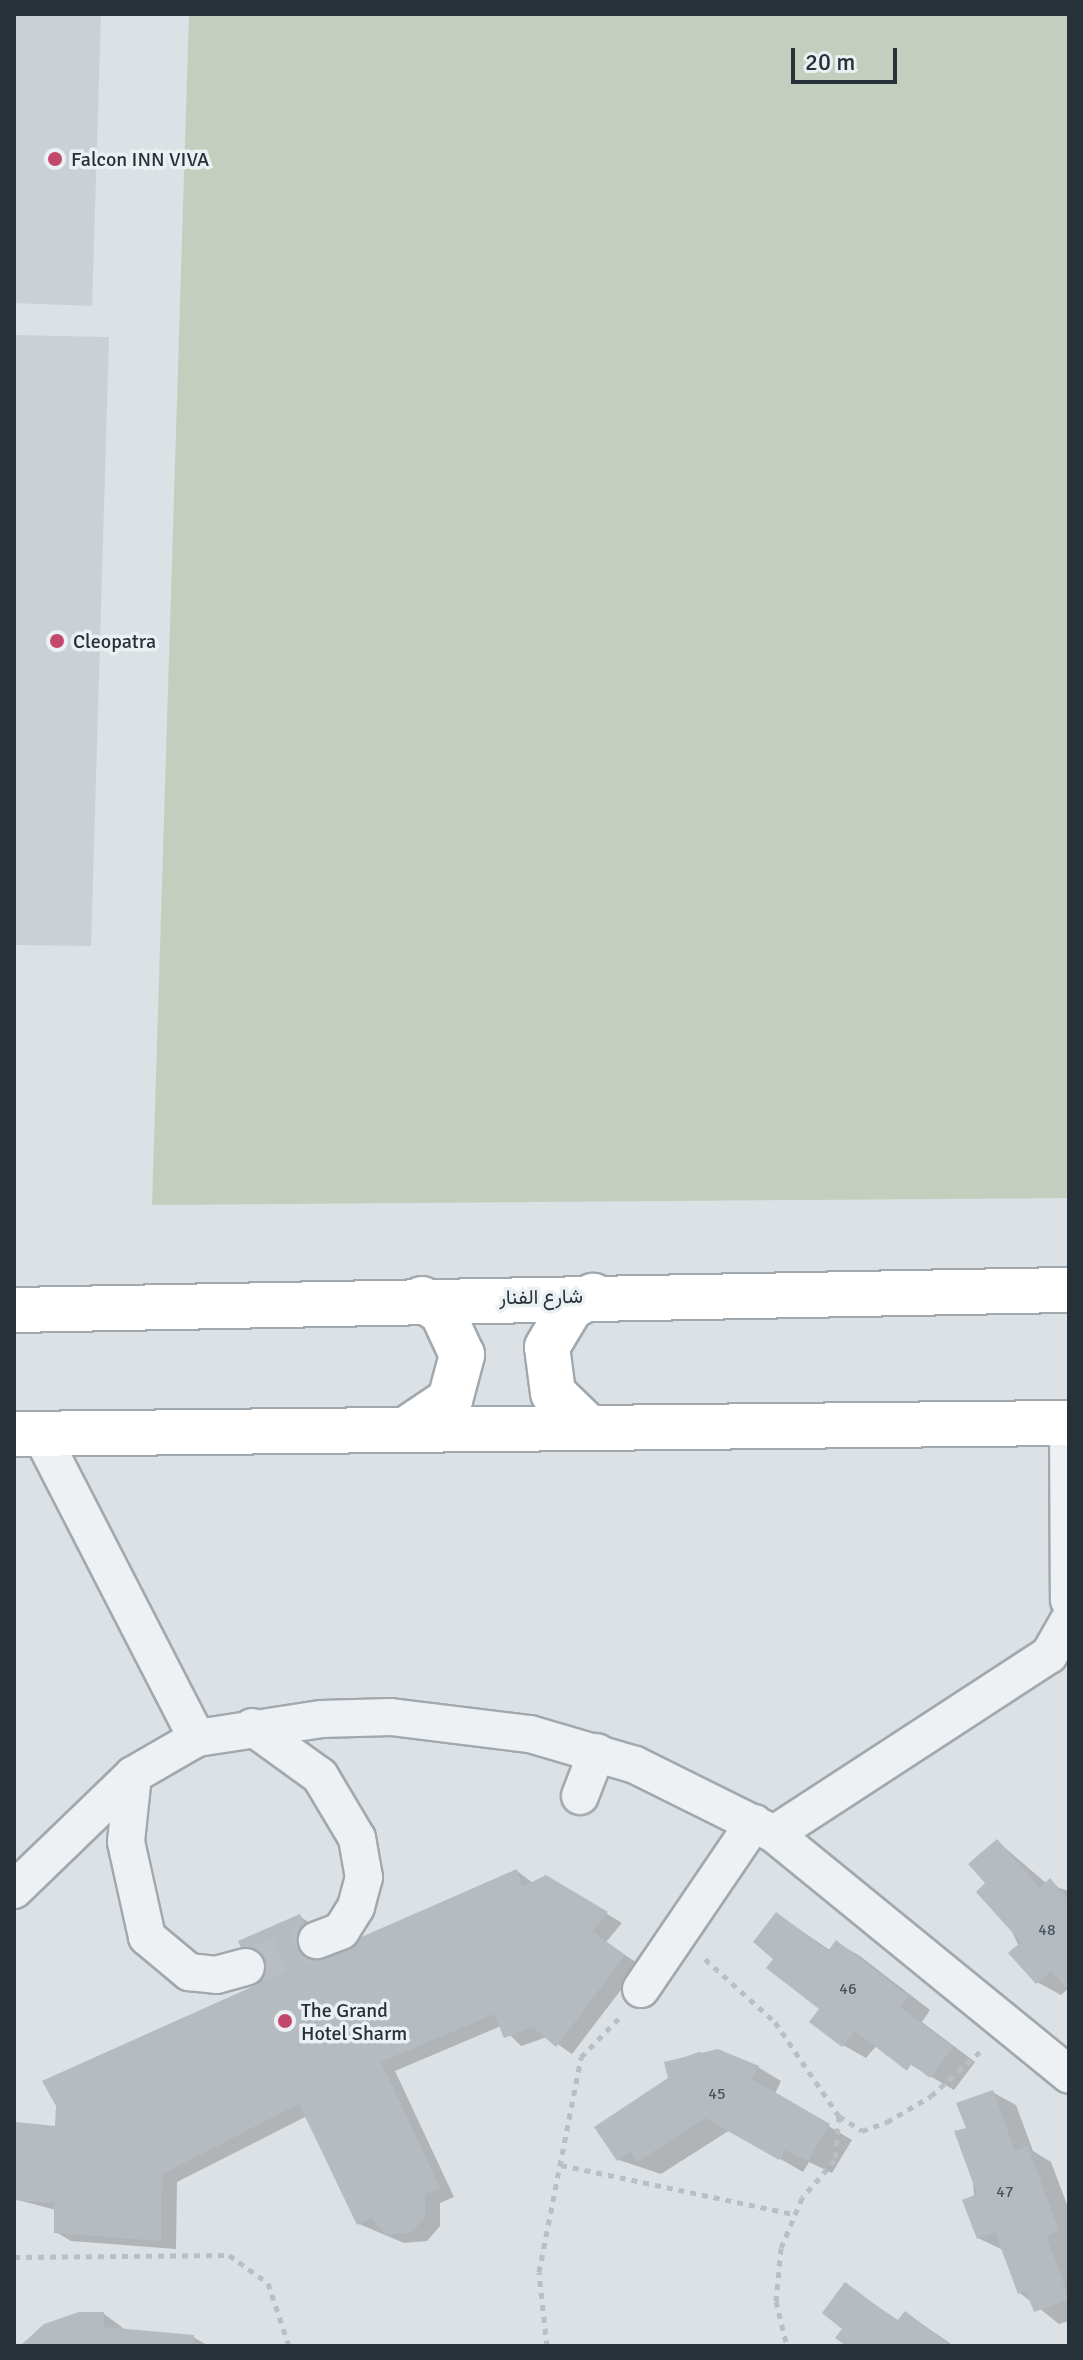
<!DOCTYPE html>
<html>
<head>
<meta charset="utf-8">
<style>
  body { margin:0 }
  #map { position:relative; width:1083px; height:2360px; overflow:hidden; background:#dce1e5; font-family:Signika,Vazirmatn,sans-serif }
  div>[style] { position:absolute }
  .built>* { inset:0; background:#cad0d6 }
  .green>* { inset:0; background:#c4cebe }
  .shadow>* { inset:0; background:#0003 }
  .building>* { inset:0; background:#b4bbc1 }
  .minor-tunnel>* { height:36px; margin-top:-18px; transform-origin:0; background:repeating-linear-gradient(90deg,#b8bec3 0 36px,transparent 0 54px) }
  .path>* { height:5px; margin-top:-2.5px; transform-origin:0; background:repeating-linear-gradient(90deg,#babfc4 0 6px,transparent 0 12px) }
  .roads { filter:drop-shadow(2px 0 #a2a9ae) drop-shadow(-2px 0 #a2a9ae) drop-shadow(0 2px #a2a9ae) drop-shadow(0 -2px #a2a9ae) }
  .minor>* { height:36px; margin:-18px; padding:0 18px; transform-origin:18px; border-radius:18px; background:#eef1f4 }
  .major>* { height:44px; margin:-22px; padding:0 22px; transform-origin:22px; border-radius:22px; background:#fff }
  .dots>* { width:22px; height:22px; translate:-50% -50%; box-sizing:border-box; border:4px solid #ebf0f3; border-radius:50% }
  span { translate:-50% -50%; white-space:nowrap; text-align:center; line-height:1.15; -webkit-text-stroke:7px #ebf0f3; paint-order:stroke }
  .number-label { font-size:16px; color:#4a545c }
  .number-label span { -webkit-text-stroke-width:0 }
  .poi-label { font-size:20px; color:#27313a }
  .left { translate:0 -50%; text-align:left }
  .street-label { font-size:20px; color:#27313a }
  .frame { position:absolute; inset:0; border:16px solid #27313a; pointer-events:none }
  .scale { position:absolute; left:791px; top:48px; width:106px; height:36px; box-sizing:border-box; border:4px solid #27313a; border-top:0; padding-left:10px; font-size:24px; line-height:28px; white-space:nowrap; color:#27313a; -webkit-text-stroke:6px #ebf0f3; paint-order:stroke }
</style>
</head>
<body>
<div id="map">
  <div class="built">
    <div style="clip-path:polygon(14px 14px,101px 14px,92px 306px,14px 303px)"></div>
    <div style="clip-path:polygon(14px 335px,109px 337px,91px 946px,14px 945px)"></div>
  </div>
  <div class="green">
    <div style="clip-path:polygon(189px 14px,1069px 14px,1069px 1198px,152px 1205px)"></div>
  </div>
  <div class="shadow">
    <div style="clip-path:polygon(997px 1841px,1047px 1884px,1069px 1891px,1069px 1988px,1061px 1995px,1037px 1982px,988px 1884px)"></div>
    <div style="clip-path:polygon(517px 1871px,533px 1883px,546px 1877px,622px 1923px,606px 1942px,640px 1965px,572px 2054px,547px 2037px,521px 2046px,501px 2026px,395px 2071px,454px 2197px,440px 2203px,440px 2226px,427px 2241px,404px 2243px,359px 2224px,307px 2116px,177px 2182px,176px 2249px,71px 2241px,56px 2232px,56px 2210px,14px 2199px,17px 2124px,57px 2128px,261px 1985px,299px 1916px,315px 1926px,328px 1954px)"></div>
    <div style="clip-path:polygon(777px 1914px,831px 1951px,837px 1943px,860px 1956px,930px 2010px,922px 2022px,975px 2062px,954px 2090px,877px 2045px,866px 2058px,843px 2045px,822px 2008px,776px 1958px)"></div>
    <div style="clip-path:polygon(699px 2052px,758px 2067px,781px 2081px,775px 2094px,852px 2140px,832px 2173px,809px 2162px,803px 2172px,730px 2130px,661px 2174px,619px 2160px,671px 2079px,666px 2064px)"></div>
    <div style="clip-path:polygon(992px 2092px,1016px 2105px,1033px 2151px,1051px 2162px,1069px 2210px,1069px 2321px,1059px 2324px,1020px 2293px,1005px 2251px,978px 2238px,968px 2129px)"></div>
    <div style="clip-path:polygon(846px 2285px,899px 2321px,906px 2313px,954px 2346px,849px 2346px)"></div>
    <div style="clip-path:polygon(104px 2314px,127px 2331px,193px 2337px,209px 2346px,23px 2346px)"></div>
  </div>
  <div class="building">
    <div style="clip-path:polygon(997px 1839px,1040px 1888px,1050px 1878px,1069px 1900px,1069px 1991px,1051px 1971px,1036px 1984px,1008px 1953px,1021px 1942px,976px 1892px,985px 1883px,968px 1864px)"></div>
    <div style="clip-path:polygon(517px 1869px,522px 1887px,546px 1875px,608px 1912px,592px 1931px,625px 1955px,556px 2047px,533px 2027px,504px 2038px,494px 2014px,381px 2062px,440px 2188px,425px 2194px,425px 2217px,411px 2233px,386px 2235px,371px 2218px,357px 2225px,299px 2104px,162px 2174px,161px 2241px,54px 2233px,54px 2203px,14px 2200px,15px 2122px,55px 2126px,56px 2106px,42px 2081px,258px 1984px,238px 1941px,300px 1914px,318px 1956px)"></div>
    <div style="clip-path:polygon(776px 1912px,828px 1951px,836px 1940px,908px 1996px,900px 2007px,953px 2047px,930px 2078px,911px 2064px,907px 2071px,855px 2031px,842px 2047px,809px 2022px,819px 2009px,766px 1968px,773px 1959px,753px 1942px)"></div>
    <div style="clip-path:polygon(718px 2049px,759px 2066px,752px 2079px,830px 2124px,808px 2161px,785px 2150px,779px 2160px,705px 2118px,637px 2162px,630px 2152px,617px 2161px,594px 2127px,668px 2078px,664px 2062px)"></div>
    <div style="clip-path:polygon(993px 2090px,1015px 2151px,1028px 2146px,1059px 2231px,1047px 2236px,1069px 2299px,1034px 2312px,1026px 2291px,1018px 2294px,995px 2232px,977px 2239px,962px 2200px,977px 2194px,954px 2131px,966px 2128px,956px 2103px)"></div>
    <div style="clip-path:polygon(845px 2282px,897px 2321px,905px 2311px,951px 2346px,846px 2346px,835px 2338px,842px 2329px,822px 2313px)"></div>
    <div style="clip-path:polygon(79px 2312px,104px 2312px,104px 2327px,194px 2335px,193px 2346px,20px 2346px,44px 2324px)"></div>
  </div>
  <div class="minor-tunnel">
    <div style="left:246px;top:1967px;width:76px;rotate:-20.8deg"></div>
  </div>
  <div class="path">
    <div style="left:705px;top:1959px;width:94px;rotate:42deg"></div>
    <div style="left:775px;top:2022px;width:114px;rotate:55.8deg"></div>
    <div style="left:839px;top:2116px;width:44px;rotate:95.2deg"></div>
    <div style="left:835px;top:2160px;width:50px;rotate:131deg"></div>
    <div style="left:802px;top:2198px;width:54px;rotate:112.8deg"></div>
    <div style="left:781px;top:2248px;width:53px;rotate:95.4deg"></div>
    <div style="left:776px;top:2301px;width:46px;rotate:76.3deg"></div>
    <div style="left:839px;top:2116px;width:27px;rotate:33deg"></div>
    <div style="left:862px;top:2131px;width:27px;rotate:-20deg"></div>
    <div style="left:887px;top:2122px;width:51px;rotate:-30.6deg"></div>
    <div style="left:931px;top:2096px;width:70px;rotate:-42.1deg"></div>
    <div style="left:561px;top:2165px;width:237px;rotate:11.9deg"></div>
    <div style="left:14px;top:2257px;width:215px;rotate:-0.5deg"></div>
    <div style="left:229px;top:2255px;width:48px;rotate:35.7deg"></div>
    <div style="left:268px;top:2283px;width:66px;rotate:71.6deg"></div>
    <div style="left:547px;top:2346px;width:74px;rotate:-96.2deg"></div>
    <div style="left:539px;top:2272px;width:219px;rotate:-78.9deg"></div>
    <div style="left:581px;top:2057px;width:56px;rotate:-45.7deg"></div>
  </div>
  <div class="roads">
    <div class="minor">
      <div style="left:1068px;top:1423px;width:177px;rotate:89.7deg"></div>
      <div style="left:41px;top:1435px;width:341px;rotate:62.8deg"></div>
      <div style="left:252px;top:1727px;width:84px;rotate:35.8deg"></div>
      <div style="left:320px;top:1776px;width:72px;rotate:59.2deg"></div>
      <div style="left:357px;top:1838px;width:40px;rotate:80deg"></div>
      <div style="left:364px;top:1877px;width:31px;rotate:105deg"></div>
      <div style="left:356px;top:1907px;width:28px;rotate:122deg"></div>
      <div style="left:341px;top:1931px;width:26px;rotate:159deg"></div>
      <div style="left:133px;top:1775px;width:67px;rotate:96deg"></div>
      <div style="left:126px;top:1842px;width:97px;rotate:77.5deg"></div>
      <div style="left:147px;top:1937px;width:55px;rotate:39.8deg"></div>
      <div style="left:189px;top:1972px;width:27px;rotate:6deg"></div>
      <div style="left:216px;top:1975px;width:31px;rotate:-15deg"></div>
      <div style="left:580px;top:1796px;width:47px;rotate:-68.9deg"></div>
      <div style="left:774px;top:1834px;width:328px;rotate:-33.1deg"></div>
      <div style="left:1049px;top:1655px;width:40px;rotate:-60.3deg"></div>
      <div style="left:14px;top:1890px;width:165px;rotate:-44deg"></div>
      <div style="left:133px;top:1775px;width:74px;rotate:-30deg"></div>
      <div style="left:197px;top:1738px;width:125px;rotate:-8.7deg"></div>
      <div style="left:321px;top:1719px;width:70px;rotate:-1.6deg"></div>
      <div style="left:391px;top:1717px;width:140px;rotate:7deg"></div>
      <div style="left:530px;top:1734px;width:109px;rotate:16.4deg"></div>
      <div style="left:635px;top:1765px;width:155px;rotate:26.4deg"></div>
      <div style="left:774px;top:1834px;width:381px;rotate:39.2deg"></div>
      <div style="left:641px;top:1989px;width:201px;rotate:-55.8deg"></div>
    </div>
    <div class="major">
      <div style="left:14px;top:1310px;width:1055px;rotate:-1.09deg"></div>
      <div style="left:411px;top:1426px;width:47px;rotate:-33.7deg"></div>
      <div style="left:450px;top:1400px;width:47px;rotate:-75.1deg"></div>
      <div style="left:462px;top:1355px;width:47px;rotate:-114.9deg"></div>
      <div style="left:442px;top:1312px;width:24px;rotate:-147deg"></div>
      <div style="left:587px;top:1426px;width:47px;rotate:-135.9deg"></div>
      <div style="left:553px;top:1393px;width:46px;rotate:-97.4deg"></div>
      <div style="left:547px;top:1347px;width:47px;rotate:-59deg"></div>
      <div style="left:571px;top:1307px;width:25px;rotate:-27deg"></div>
      <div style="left:14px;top:1434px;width:1055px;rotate:-0.6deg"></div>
    </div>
  </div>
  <div class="dots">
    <div style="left:55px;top:159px;background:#c4476c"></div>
    <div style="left:57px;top:641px;background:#c4476c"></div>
    <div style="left:285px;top:2021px;background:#c4476c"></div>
  </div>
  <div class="number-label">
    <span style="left:1047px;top:1930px">48</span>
    <span style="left:848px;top:1989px">46</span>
    <span style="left:717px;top:2094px">45</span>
    <span style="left:1005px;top:2192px">47</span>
  </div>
  <div class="poi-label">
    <span class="left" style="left:71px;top:159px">Falcon INN VIVA</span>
    <span class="left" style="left:73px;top:641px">Cleopatra</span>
    <span class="left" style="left:301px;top:2022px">The Grand<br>Hotel Sharm</span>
  </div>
  <div class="street-label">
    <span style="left:541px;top:1297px;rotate:-1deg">شارع الفنار</span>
  </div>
  <div class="frame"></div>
  <div class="scale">20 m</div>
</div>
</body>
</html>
